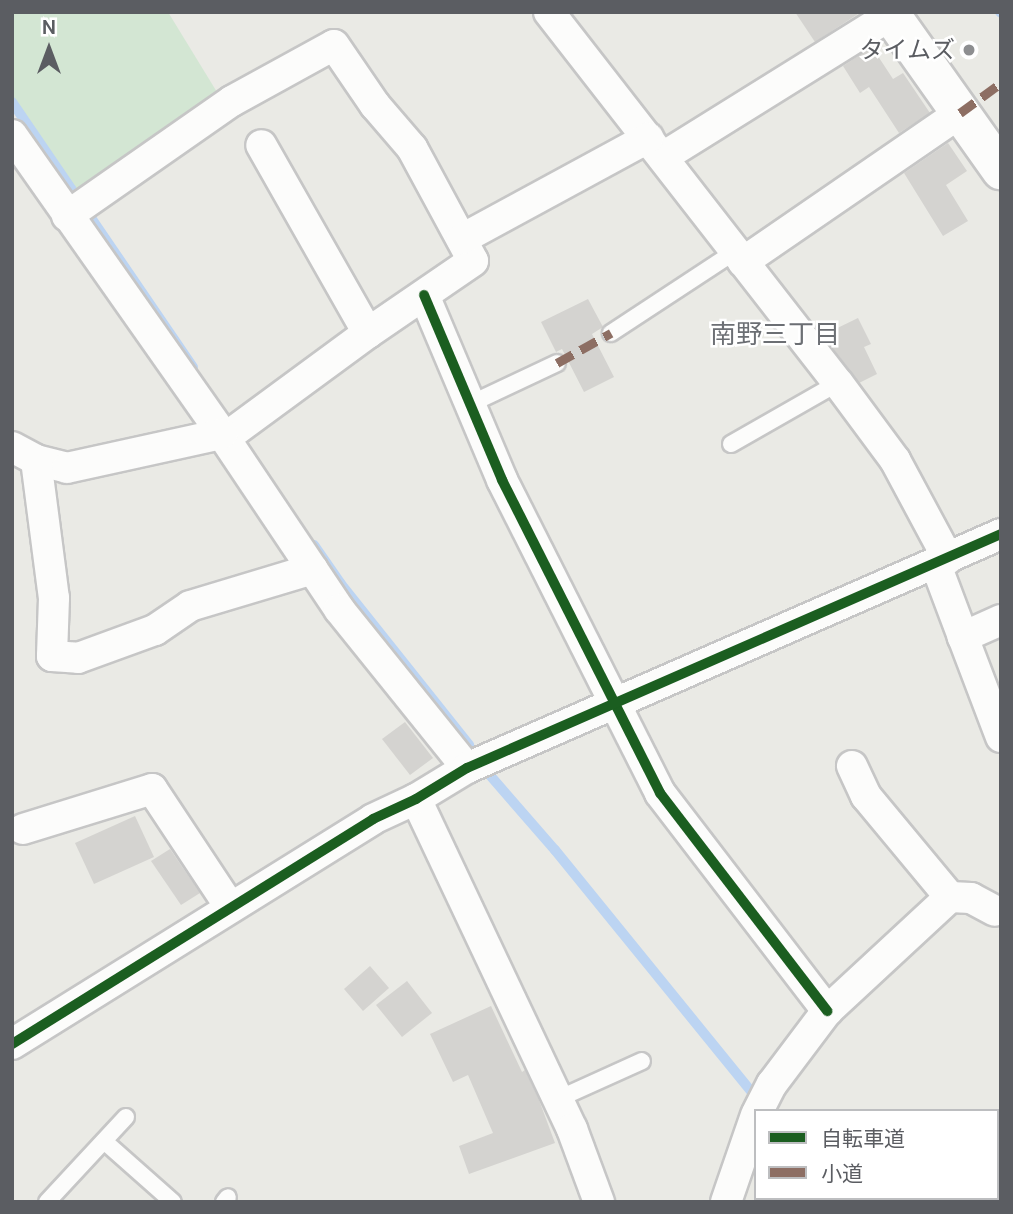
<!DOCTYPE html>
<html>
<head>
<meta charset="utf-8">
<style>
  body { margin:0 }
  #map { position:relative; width:1013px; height:1214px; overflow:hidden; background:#eaeae5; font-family:"DM Sans","Noto Sans JP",sans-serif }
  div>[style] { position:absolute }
  .green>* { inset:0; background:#d3e6d3 }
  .stream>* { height:10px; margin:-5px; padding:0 5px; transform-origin:5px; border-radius:5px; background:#bcd4f2 }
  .building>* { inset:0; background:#d4d3d0 }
  .roads { filter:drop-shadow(2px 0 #c6c6c6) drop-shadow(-2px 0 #c6c6c6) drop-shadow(0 2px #c6c6c6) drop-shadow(0 -2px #c6c6c6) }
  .service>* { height:16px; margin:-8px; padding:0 8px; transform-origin:8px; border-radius:8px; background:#fcfcfb }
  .minor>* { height:30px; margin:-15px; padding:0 15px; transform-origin:15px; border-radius:15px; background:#fcfcfb }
  .secondary>* { height:38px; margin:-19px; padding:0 19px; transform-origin:19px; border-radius:19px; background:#fcfcfb }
  .quiet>* { height:9px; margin-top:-4.5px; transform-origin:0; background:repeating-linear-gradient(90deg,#8d6e63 0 18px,transparent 0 27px) }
  .cycleway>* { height:10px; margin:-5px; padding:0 5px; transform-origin:5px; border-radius:5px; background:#1b5e20 }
  .dots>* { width:19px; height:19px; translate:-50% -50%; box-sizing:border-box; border:4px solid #fff; border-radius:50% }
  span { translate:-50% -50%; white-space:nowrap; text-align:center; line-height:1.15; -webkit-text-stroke:5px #fff; paint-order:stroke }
  .poi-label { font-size:24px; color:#5b5d62 }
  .right { translate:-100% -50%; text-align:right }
  .neighbourhood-label { font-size:26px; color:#6c6f74 }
  .frame { position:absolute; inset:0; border:14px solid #5b5d62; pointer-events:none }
  .legend { position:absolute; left:754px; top:1109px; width:245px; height:91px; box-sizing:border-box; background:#fff; border:2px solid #bdbec0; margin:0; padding:9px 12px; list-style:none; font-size:21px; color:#5b5d62 }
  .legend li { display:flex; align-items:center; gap:14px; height:35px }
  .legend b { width:35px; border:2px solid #bdbec0 }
  .north { position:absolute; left:14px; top:14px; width:70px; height:70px; -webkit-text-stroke:5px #fff; paint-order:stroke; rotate:0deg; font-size:19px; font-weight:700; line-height:28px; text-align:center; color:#5b5d62 }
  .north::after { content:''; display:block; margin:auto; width:24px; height:32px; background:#5b5d62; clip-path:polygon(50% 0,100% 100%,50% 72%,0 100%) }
</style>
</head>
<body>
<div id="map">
  <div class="green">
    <div style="clip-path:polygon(12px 12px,168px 12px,220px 97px,76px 192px,12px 96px)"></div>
  </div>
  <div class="stream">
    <div style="left:1000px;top:12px;width:1px;rotate:45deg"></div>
    <div style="left:12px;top:102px;width:321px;rotate:55.7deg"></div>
    <div style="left:314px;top:545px;width:47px;rotate:55.3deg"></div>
    <div style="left:341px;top:584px;width:206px;rotate:51.5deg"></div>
    <div style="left:488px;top:773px;width:102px;rotate:49deg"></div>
    <div style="left:555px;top:850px;width:321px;rotate:50.9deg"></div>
    <div style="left:838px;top:1198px;width:4px;rotate:63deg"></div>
  </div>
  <div class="building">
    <div style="clip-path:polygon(795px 12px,861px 12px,815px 42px)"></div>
    <div style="clip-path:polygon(872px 47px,893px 79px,903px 73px,930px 113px,899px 133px,869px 87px,860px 93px,843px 66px)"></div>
    <div style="clip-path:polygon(948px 143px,967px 171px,946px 185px,968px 221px,943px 236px,904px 173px)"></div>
    <div style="clip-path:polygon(588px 299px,603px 327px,592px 334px,614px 377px,584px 392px,562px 349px,556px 352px,541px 322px)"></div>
    <div style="clip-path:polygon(858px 318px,871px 344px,864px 347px,877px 374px,859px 383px,823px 335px)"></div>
    <div style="clip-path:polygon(405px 722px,433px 758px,410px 775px,382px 739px)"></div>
    <div style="clip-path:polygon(135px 816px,154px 857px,94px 884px,75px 843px)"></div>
    <div style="clip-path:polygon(170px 849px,200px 893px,181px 905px,151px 861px)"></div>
    <div style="clip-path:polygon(370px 966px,389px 988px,363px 1011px,344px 989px)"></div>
    <div style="clip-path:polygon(407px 981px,432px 1013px,402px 1037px,376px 1005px)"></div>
    <div style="clip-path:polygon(491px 1006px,522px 1072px,525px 1070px,539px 1100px,555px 1143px,469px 1174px,459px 1146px,493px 1133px,468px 1075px,453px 1082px,430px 1034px)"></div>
  </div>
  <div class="roads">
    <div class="service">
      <div style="left:611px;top:333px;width:149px;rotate:-33.3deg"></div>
      <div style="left:470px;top:404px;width:96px;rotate:-25.2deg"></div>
      <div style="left:731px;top:444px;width:123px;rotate:-29.7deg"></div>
      <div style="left:558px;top:1099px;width:92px;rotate:-24.3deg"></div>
      <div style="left:104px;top:1141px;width:92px;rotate:41.5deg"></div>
      <div style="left:47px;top:1202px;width:116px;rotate:-47.1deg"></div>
      <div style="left:224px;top:1202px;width:6px;rotate:-51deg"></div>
    </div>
    <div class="minor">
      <div style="left:549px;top:12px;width:470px;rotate:52.1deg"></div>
      <div style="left:838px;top:383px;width:96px;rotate:53.5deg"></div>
      <div style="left:895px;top:460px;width:112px;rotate:61.8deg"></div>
      <div style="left:12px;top:135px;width:365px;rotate:54.9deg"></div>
      <div style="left:222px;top:434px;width:211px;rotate:56.2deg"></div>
      <div style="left:339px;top:609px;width:204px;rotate:51.2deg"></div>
      <div style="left:663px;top:157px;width:269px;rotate:-31.9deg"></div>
      <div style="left:67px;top:216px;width:201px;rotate:-34.9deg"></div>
      <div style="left:232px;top:101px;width:116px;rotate:-28.8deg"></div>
      <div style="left:334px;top:45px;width:73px;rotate:55.7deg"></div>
      <div style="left:375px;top:105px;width:57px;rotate:49.3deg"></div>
      <div style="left:412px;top:148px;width:128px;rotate:61.6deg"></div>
      <div style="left:473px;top:261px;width:127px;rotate:145.6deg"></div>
      <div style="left:462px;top:239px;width:212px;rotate:-28.5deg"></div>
      <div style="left:743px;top:262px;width:263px;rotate:-34.5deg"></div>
      <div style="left:424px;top:295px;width:201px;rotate:67.1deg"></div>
      <div style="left:502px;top:480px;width:351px;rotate:63.2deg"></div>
      <div style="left:660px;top:793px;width:275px;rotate:52.5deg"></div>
      <div style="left:225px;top:438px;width:177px;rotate:-36.3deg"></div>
      <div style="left:368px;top:333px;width:216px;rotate:-119.6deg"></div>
      <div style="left:12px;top:447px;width:27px;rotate:28deg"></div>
      <div style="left:36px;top:460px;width:32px;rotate:14deg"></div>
      <div style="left:67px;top:468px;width:159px;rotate:-12.4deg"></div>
      <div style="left:36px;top:460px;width:139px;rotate:82.6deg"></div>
      <div style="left:54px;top:598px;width:58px;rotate:92deg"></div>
      <div style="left:52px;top:656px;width:26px;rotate:4deg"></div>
      <div style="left:78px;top:658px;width:82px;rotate:-20deg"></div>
      <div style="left:155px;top:630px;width:42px;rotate:-34.4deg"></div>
      <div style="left:190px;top:606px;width:128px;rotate:-16.7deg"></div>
      <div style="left:936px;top:565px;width:77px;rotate:69.4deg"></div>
      <div style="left:1001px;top:620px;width:42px;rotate:155.9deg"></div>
      <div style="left:963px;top:637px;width:107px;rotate:69.2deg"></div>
      <div style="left:852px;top:766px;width:33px;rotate:65deg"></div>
      <div style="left:866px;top:796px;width:131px;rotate:50.3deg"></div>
      <div style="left:950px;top:897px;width:21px;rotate:3deg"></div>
      <div style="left:971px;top:898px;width:27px;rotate:28deg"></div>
      <div style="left:416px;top:799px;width:365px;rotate:64.7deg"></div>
      <div style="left:572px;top:1129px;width:78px;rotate:69.7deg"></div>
      <div style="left:23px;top:829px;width:135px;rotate:-17.2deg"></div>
      <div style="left:152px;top:789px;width:141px;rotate:56.5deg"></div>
      <div style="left:12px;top:1044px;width:425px;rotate:-31.9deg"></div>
      <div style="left:373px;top:819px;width:47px;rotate:-24.9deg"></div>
      <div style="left:416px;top:799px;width:60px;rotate:-31.3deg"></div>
      <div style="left:467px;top:768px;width:583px;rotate:-23.66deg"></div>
      <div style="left:758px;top:1111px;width:30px;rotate:-63deg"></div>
      <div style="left:772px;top:1084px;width:91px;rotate:-53deg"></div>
      <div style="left:827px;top:1011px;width:168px;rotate:-42.8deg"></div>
      <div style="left:813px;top:1198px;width:4px;rotate:63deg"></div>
      <div style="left:726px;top:1202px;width:92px;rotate:-71deg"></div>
    </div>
    <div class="secondary">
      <div style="left:889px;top:12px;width:194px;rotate:54.7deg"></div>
    </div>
  </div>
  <div class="quiet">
    <div style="left:960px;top:113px;width:51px;rotate:-36.2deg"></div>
    <div style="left:557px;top:363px;width:62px;rotate:-29.1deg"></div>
  </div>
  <div class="cycleway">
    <div style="left:424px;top:295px;width:201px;rotate:67.1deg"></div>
    <div style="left:502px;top:480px;width:351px;rotate:63.2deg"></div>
    <div style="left:660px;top:793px;width:275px;rotate:52.5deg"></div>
    <div style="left:12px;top:1044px;width:425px;rotate:-31.9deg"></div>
    <div style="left:373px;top:819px;width:47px;rotate:-24.9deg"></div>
    <div style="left:416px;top:799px;width:60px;rotate:-31.3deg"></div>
    <div style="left:467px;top:768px;width:583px;rotate:-23.66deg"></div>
  </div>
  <div class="dots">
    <div style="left:969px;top:50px;background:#8d8e90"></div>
  </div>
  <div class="poi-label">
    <span class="right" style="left:955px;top:50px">タイムズ</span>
  </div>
  <div class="neighbourhood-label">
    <span style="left:775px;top:335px">南野三丁目</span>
  </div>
  <div class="frame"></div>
  <ul class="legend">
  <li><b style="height:9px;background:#1b5e20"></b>自転車道</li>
  <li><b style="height:9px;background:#8d6e63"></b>小道</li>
  </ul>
  <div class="north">N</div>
</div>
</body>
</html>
